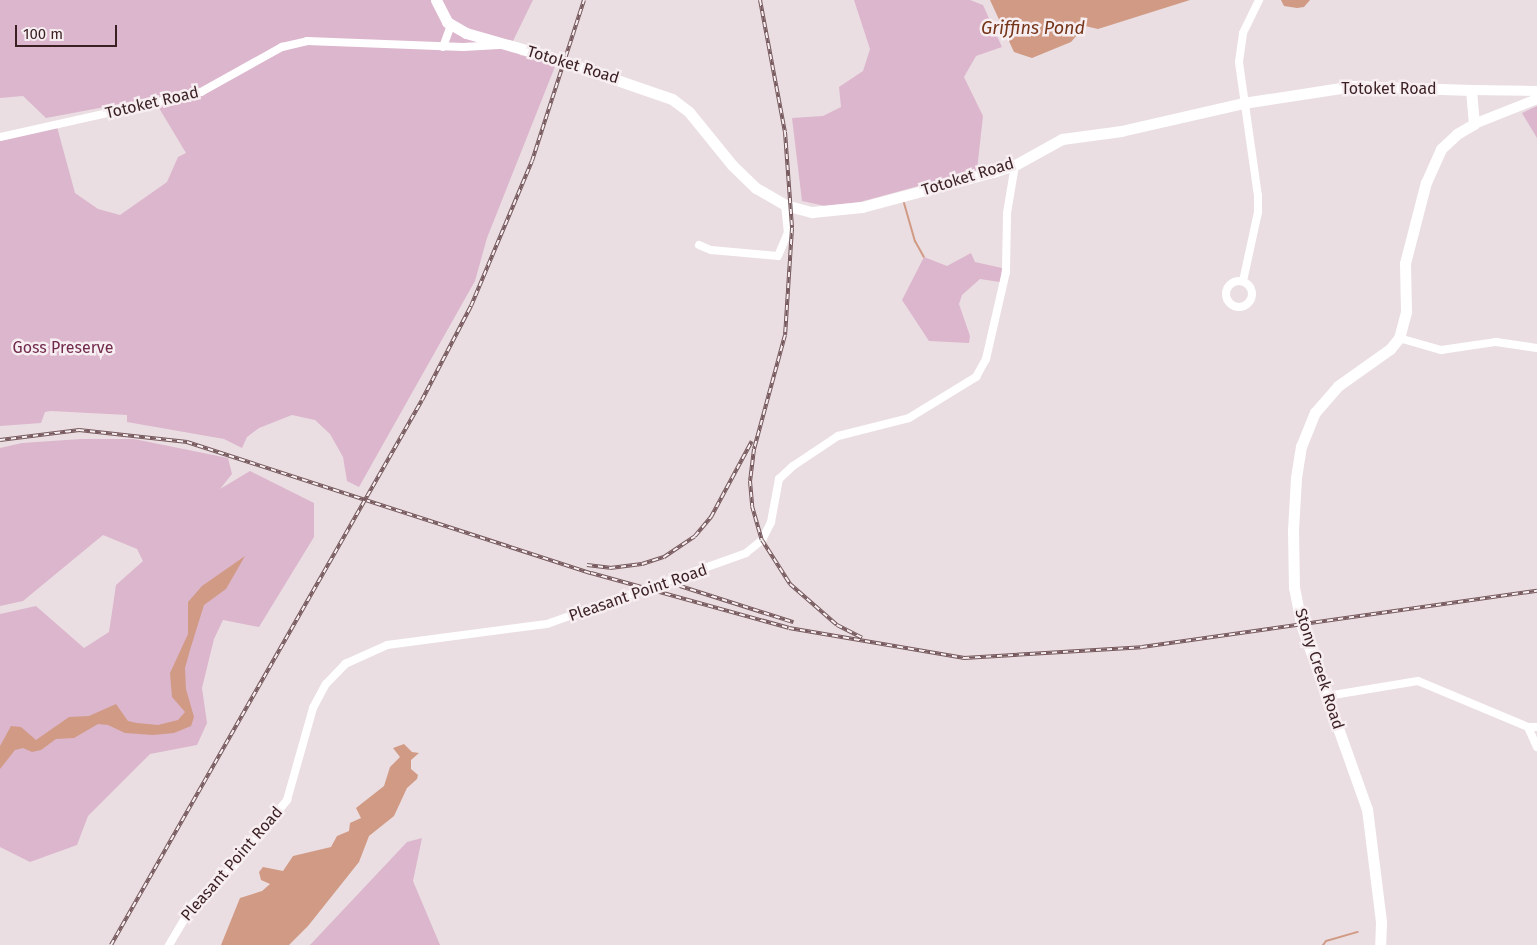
<!DOCTYPE html>
<html>
<head>
<meta charset="utf-8">
<style>
  body { margin:0 }
  #map { position:relative; width:1537px; height:945px; overflow:hidden; background:#eadee2; font-family:"Fira Sans",sans-serif }
  div>[style] { position:absolute }
  .green>* { inset:0; background:#dcb6cd }
  .water>* { inset:0; background:#d19a84 }
  .stream>* { height:2px; margin:-1px; padding:0 1px; transform-origin:1px; border-radius:1px; background:#d19a84 }
  .minor>* { height:8px; margin:-4px; padding:0 4px; transform-origin:4px; border-radius:4px; background:#fff }
  .minor>.ring { margin:-4px; padding:0; box-sizing:content-box; background:none; border:8px solid #fff; border-radius:50% }
  .tertiary>* { height:10px; margin:-5px; padding:0 5px; transform-origin:5px; border-radius:5px; background:#fff }
  .secondary>* { height:11px; margin:-5.5px; padding:0 5.5px; transform-origin:5.5px; border-radius:5.5px; background:#fff }
  .rail>* { height:4px; margin-top:-2px; transform-origin:0; background:repeating-linear-gradient(90deg,#f7eef1 0 5.5px,#76595d 0 11px); box-sizing:border-box; border-block:1px solid #76595d }
  span { translate:-50% -50%; white-space:nowrap; text-align:center; line-height:1.15; -webkit-text-stroke:5px #f7eef1; paint-order:stroke }
  .street-label { font-size:16px; color:#3a1f23 }
  .park-label { font-size:16px; color:#71294c }
  .water-label { font-size:18px; color:#763519; font-style:italic }
  .scale { position:absolute; left:15px; top:25px; width:102px; height:22px; box-sizing:border-box; border:2px solid #3a1f23; border-top:0; padding-left:6px; font-size:15px; line-height:18px; white-space:nowrap; color:#3a1f23; -webkit-text-stroke:4px #f7eef1; paint-order:stroke }
</style>
</head>
<body>
<div id="map">
  <div class="green">
    <div style="clip-path:polygon(0 0,533px 0,512px 43px,520px 55px,556px 64px,487px 238px,475px 281px,359px 487px,347px 481px,343px 457px,330px 434px,315px 420px,292px 415px,259px 428px,247px 437px,242px 448px,224px 439px,127px 422px,127px 415px,51px 411px,45px 412px,41px 423px,0 426px,0 141px,57px 127px,75px 193px,98px 209px,120px 215px,167px 182px,178px 157px,186px 153px,153px 98px,46px 118px,23px 96px,0 98px)"></div>
    <div style="clip-path:polygon(854px 0,970px 0,983px 5px,1002px 47px,976px 56px,964px 77px,983px 116px,977px 170px,860px 202px,825px 206px,802px 201px,792px 118px,823px 116px,841px 107px,839px 87px,863px 71px,870px 49px)"></div>
    <div style="clip-path:polygon(1537px 106px,1537px 138px,1522px 113px)"></div>
    <div style="clip-path:polygon(971px 253px,975px 262px,1002px 268px,1000px 282px,980px 279px,962px 295px,959px 304px,970px 336px,969px 343px,929px 341px,902px 300px,924px 257px,947px 266px)"></div>
    <div style="clip-path:polygon(81px 439px,134px 439px,228px 458px,232px 474px,220px 489px,250px 471px,314px 503px,314px 537px,259px 627px,223px 620px,214px 639px,202px 688px,207px 723px,197px 745px,150px 754px,88px 816px,77px 845px,30px 862px,0 847px,0 614px,36px 606px,84px 648px,109px 632px,116px 585px,143px 561px,137px 549px,103px 535px,23px 601px,0 606px,0 448px,22px 443px)"></div>
    <div style="clip-path:polygon(422px 838px,413px 881px,440px 945px,310px 945px,407px 842px)"></div>
  </div>
  <div class="water">
    <div style="clip-path:polygon(990px 0,1190px 0,1098px 29px,1085px 26px,1071px 42px,1032px 58px,1014px 52px)"></div>
    <div style="clip-path:polygon(1281px 0,1310px 0,1304px 7px,1297px 8px,1284px 6px)"></div>
    <div style="clip-path:polygon(245px 556px,226px 589px,204px 605px,190px 650px,185px 668px,186px 689px,194px 717px,191px 726px,174px 733px,153px 735px,125px 733px,108px 725px,98px 724px,74px 738px,56px 739px,41px 750px,32px 752px,23px 748px,15px 750px,0 769px,0 746px,11px 726px,21px 727px,36px 740px,69px 717px,89px 716px,116px 704px,128px 721px,137px 723px,158px 725px,178px 720px,185px 712px,172px 697px,170px 673px,188px 634px,188px 602px,202px 586px)"></div>
    <div style="clip-path:polygon(404px 744px,412px 752px,419px 753px,411px 760px,411px 769px,418px 775px,417px 779px,407px 788px,394px 816px,369px 836px,359px 862px,308px 926px,289px 945px,221px 945px,240px 898px,262px 891px,270px 884px,261px 880px,259px 872px,263px 867px,283px 871px,293px 856px,331px 847px,337px 836px,349px 831px,350px 823px,361px 818px,356px 808px,384px 786px,390px 767px,400px 757px,393px 748px)"></div>
  </div>
  <div class="stream">
    <div style="left:904px;top:203px;width:40px;rotate:74deg"></div>
    <div style="left:915px;top:241px;width:18px;rotate:61deg"></div>
    <div style="left:1323px;top:945px;width:5px;rotate:-53deg"></div>
    <div style="left:1326px;top:941px;width:33px;rotate:-16deg"></div>
  </div>
  <div class="minor">
    <div style="left:443px;top:47px;width:23px;rotate:-70deg"></div>
    <div style="left:0;top:137px;width:206px;rotate:-12.6deg"></div>
    <div style="left:201px;top:92px;width:93px;rotate:-29.1deg"></div>
    <div style="left:282px;top:47px;width:26px;rotate:-13deg"></div>
    <div style="left:307px;top:41px;width:156px;rotate:2.2deg"></div>
    <div style="left:463px;top:47px;width:36px;rotate:-3deg"></div>
    <div style="left:699px;top:245px;width:13px;rotate:23deg"></div>
    <div style="left:711px;top:250px;width:67px;rotate:5.1deg"></div>
    <div style="left:778px;top:256px;width:25px;rotate:-67deg"></div>
    <div style="left:788px;top:233px;width:28px;rotate:-96deg"></div>
    <div style="left:1243px;top:281px;width:71px;rotate:-77.7deg"></div>
    <div style="left:1258px;top:212px;width:16px;rotate:-90deg"></div>
    <div style="left:1258px;top:196px;width:135px;rotate:-98.1deg"></div>
    <div style="left:1239px;top:62px;width:29px;rotate:-82deg"></div>
    <div style="left:1243px;top:33px;width:37px;rotate:-64deg"></div>
    <div class="ring" style="left:1226px;top:281px;width:18px;height:18px"></div>
    <div style="left:1399px;top:338px;width:44px;rotate:15.9deg"></div>
    <div style="left:1441px;top:350px;width:56px;rotate:-8.3deg"></div>
    <div style="left:1496px;top:342px;width:41px;rotate:8.3deg"></div>
    <div style="left:1327px;top:696px;width:92px;rotate:-9.4deg"></div>
    <div style="left:1418px;top:681px;width:119px;rotate:22.7deg"></div>
    <div style="left:1528px;top:727px;width:9px"></div>
    <div style="left:1528px;top:727px;width:22px;rotate:66deg"></div>
    <div style="left:169px;top:945px;width:49px;rotate:-59.2deg"></div>
    <div style="left:194px;top:903px;width:54px;rotate:-42.8deg"></div>
    <div style="left:234px;top:866px;width:85px;rotate:-51.2deg"></div>
    <div style="left:287px;top:800px;width:96px;rotate:-74.2deg"></div>
    <div style="left:313px;top:708px;width:27px;rotate:-62deg"></div>
    <div style="left:326px;top:684px;width:28px;rotate:-46deg"></div>
    <div style="left:345px;top:664px;width:46px;rotate:-24.3deg"></div>
    <div style="left:387px;top:645px;width:161px;rotate:-7.5deg"></div>
    <div style="left:547px;top:624px;width:211px;rotate:-19.6deg"></div>
    <div style="left:746px;top:553px;width:21px;rotate:-39deg"></div>
    <div style="left:762px;top:540px;width:20px;rotate:-63deg"></div>
    <div style="left:771px;top:522px;width:44px;rotate:-79.5deg"></div>
    <div style="left:779px;top:479px;width:19px;rotate:-43deg"></div>
    <div style="left:793px;top:466px;width:54px;rotate:-33.7deg"></div>
    <div style="left:838px;top:436px;width:73px;rotate:-14.2deg"></div>
    <div style="left:909px;top:418px;width:79px;rotate:-31.5deg"></div>
    <div style="left:976px;top:377px;width:21px;rotate:-61deg"></div>
    <div style="left:986px;top:359px;width:89px;rotate:-77.1deg"></div>
    <div style="left:1006px;top:272px;width:59px;rotate:-89deg"></div>
    <div style="left:1007px;top:213px;width:49px;rotate:-80.5deg"></div>
  </div>
  <div class="tertiary">
    <div style="left:1471px;top:90px;width:66px;rotate:0.9deg"></div>
    <div style="left:1474px;top:124px;width:68px;rotate:-21.6deg"></div>
  </div>
  <div class="secondary">
    <div style="left:436px;top:0;width:25px;rotate:63deg"></div>
    <div style="left:447px;top:22px;width:22px;rotate:30deg"></div>
    <div style="left:466px;top:33px;width:87px;rotate:15.9deg"></div>
    <div style="left:550px;top:57px;width:129px;rotate:19deg"></div>
    <div style="left:672px;top:99px;width:21px;rotate:37deg"></div>
    <div style="left:689px;top:112px;width:68px;rotate:50.9deg"></div>
    <div style="left:732px;top:165px;width:33px;rotate:44deg"></div>
    <div style="left:756px;top:188px;width:34px;rotate:30deg"></div>
    <div style="left:785px;top:205px;width:28px;rotate:15deg"></div>
    <div style="left:812px;top:212px;width:50px;rotate:-5.7deg"></div>
    <div style="left:862px;top:207px;width:136px;rotate:-15deg"></div>
    <div style="left:993px;top:172px;width:23px;rotate:-18deg"></div>
    <div style="left:1015px;top:165px;width:54px;rotate:-29deg"></div>
    <div style="left:1062px;top:139px;width:60px;rotate:-7.7deg"></div>
    <div style="left:1121px;top:131px;width:125px;rotate:-12.9deg"></div>
    <div style="left:1243px;top:103px;width:112px;rotate:-8.7deg"></div>
    <div style="left:1354px;top:86px;width:117px;rotate:2deg"></div>
    <div style="left:1471px;top:90px;width:34px;rotate:85deg"></div>
    <div style="left:1474px;top:124px;width:20px;rotate:150deg"></div>
    <div style="left:1457px;top:134px;width:22px;rotate:137deg"></div>
    <div style="left:1441px;top:149px;width:36px;rotate:114deg"></div>
    <div style="left:1426px;top:182px;width:84px;rotate:104.5deg"></div>
    <div style="left:1405px;top:263px;width:49px;rotate:88.8deg"></div>
    <div style="left:1406px;top:312px;width:27px;rotate:105deg"></div>
    <div style="left:1399px;top:338px;width:14px;rotate:129deg"></div>
    <div style="left:1390px;top:349px;width:64px;rotate:144.6deg"></div>
    <div style="left:1338px;top:386px;width:35px;rotate:131deg"></div>
    <div style="left:1315px;top:412px;width:37px;rotate:112deg"></div>
    <div style="left:1301px;top:446px;width:32px;rotate:99deg"></div>
    <div style="left:1296px;top:478px;width:52px;rotate:93.3deg"></div>
    <div style="left:1293px;top:530px;width:57px;rotate:89deg"></div>
    <div style="left:1294px;top:587px;width:38px;rotate:79deg"></div>
    <div style="left:1301px;top:624px;width:196px;rotate:70.4deg"></div>
    <div style="left:1367px;top:809px;width:114px;rotate:82.9deg"></div>
    <div style="left:1381px;top:922px;width:23px;rotate:92deg"></div>
  </div>
  <div class="rail">
    <div style="left:760px;top:0;width:134px;rotate:79.3deg"></div>
    <div style="left:785px;top:132px;width:96px;rotate:85.8deg"></div>
    <div style="left:792px;top:228px;width:107px;rotate:93.7deg"></div>
    <div style="left:785px;top:335px;width:118px;rotate:105.2deg"></div>
    <div style="left:754px;top:449px;width:32px;rotate:97deg"></div>
    <div style="left:750px;top:481px;width:25px;rotate:85deg"></div>
    <div style="left:752px;top:506px;width:35px;rotate:74deg"></div>
    <div style="left:762px;top:540px;width:52px;rotate:57.5deg"></div>
    <div style="left:790px;top:584px;width:62px;rotate:41.1deg"></div>
    <div style="left:837px;top:625px;width:28px;rotate:27deg"></div>
    <div style="left:0;top:440px;width:80px;rotate:-7.2deg"></div>
    <div style="left:79px;top:430px;width:109px;rotate:6.3deg"></div>
    <div style="left:187px;top:442px;width:425px;rotate:18deg"></div>
    <div style="left:591px;top:573px;width:205px;rotate:15.5deg"></div>
    <div style="left:789px;top:628px;width:178px;rotate:9.7deg"></div>
    <div style="left:964px;top:658px;width:178px;rotate:-3.5deg"></div>
    <div style="left:1142px;top:647px;width:399px;rotate:-8.1deg"></div>
    <div style="left:587px;top:565px;width:23px;rotate:7deg"></div>
    <div style="left:610px;top:568px;width:32px;rotate:-7deg"></div>
    <div style="left:642px;top:564px;width:23px;rotate:-18deg"></div>
    <div style="left:664px;top:557px;width:37px;rotate:-34deg"></div>
    <div style="left:695px;top:536px;width:25px;rotate:-50deg"></div>
    <div style="left:711px;top:517px;width:86px;rotate:-61.7deg"></div>
    <div style="left:680px;top:586px;width:119px;rotate:17.7deg"></div>
    <div style="left:111px;top:945px;width:627px;rotate:-60.29deg"></div>
    <div style="left:422px;top:400px;width:106px;rotate:-62.5deg"></div>
    <div style="left:471px;top:306px;width:157px;rotate:-67.2deg"></div>
    <div style="left:532px;top:161px;width:169px;rotate:-72.1deg"></div>
  </div>
  <div class="street-label">
    <span style="left:573px;top:65px;rotate:17deg">Totoket Road</span>
    <span style="left:1389px;top:89px">Totoket Road</span>
    <span style="left:152px;top:103px;rotate:-13deg">Totoket Road</span>
    <span style="left:968px;top:177px;rotate:-17deg">Totoket Road</span>
    <span style="left:638px;top:593px;rotate:-19deg">Pleasant Point Road</span>
    <span style="left:1319px;top:669px;rotate:72deg">Stony Creek Road</span>
    <span style="left:232px;top:864px;rotate:-49deg">Pleasant Point Road</span>
  </div>
  <div class="park-label">
    <span style="left:63px;top:348px">Goss Preserve</span>
  </div>
  <div class="water-label">
    <span style="left:1033px;top:28px">Griffins Pond</span>
  </div>
  <div class="scale">100 m</div>
</div>
</body>
</html>
